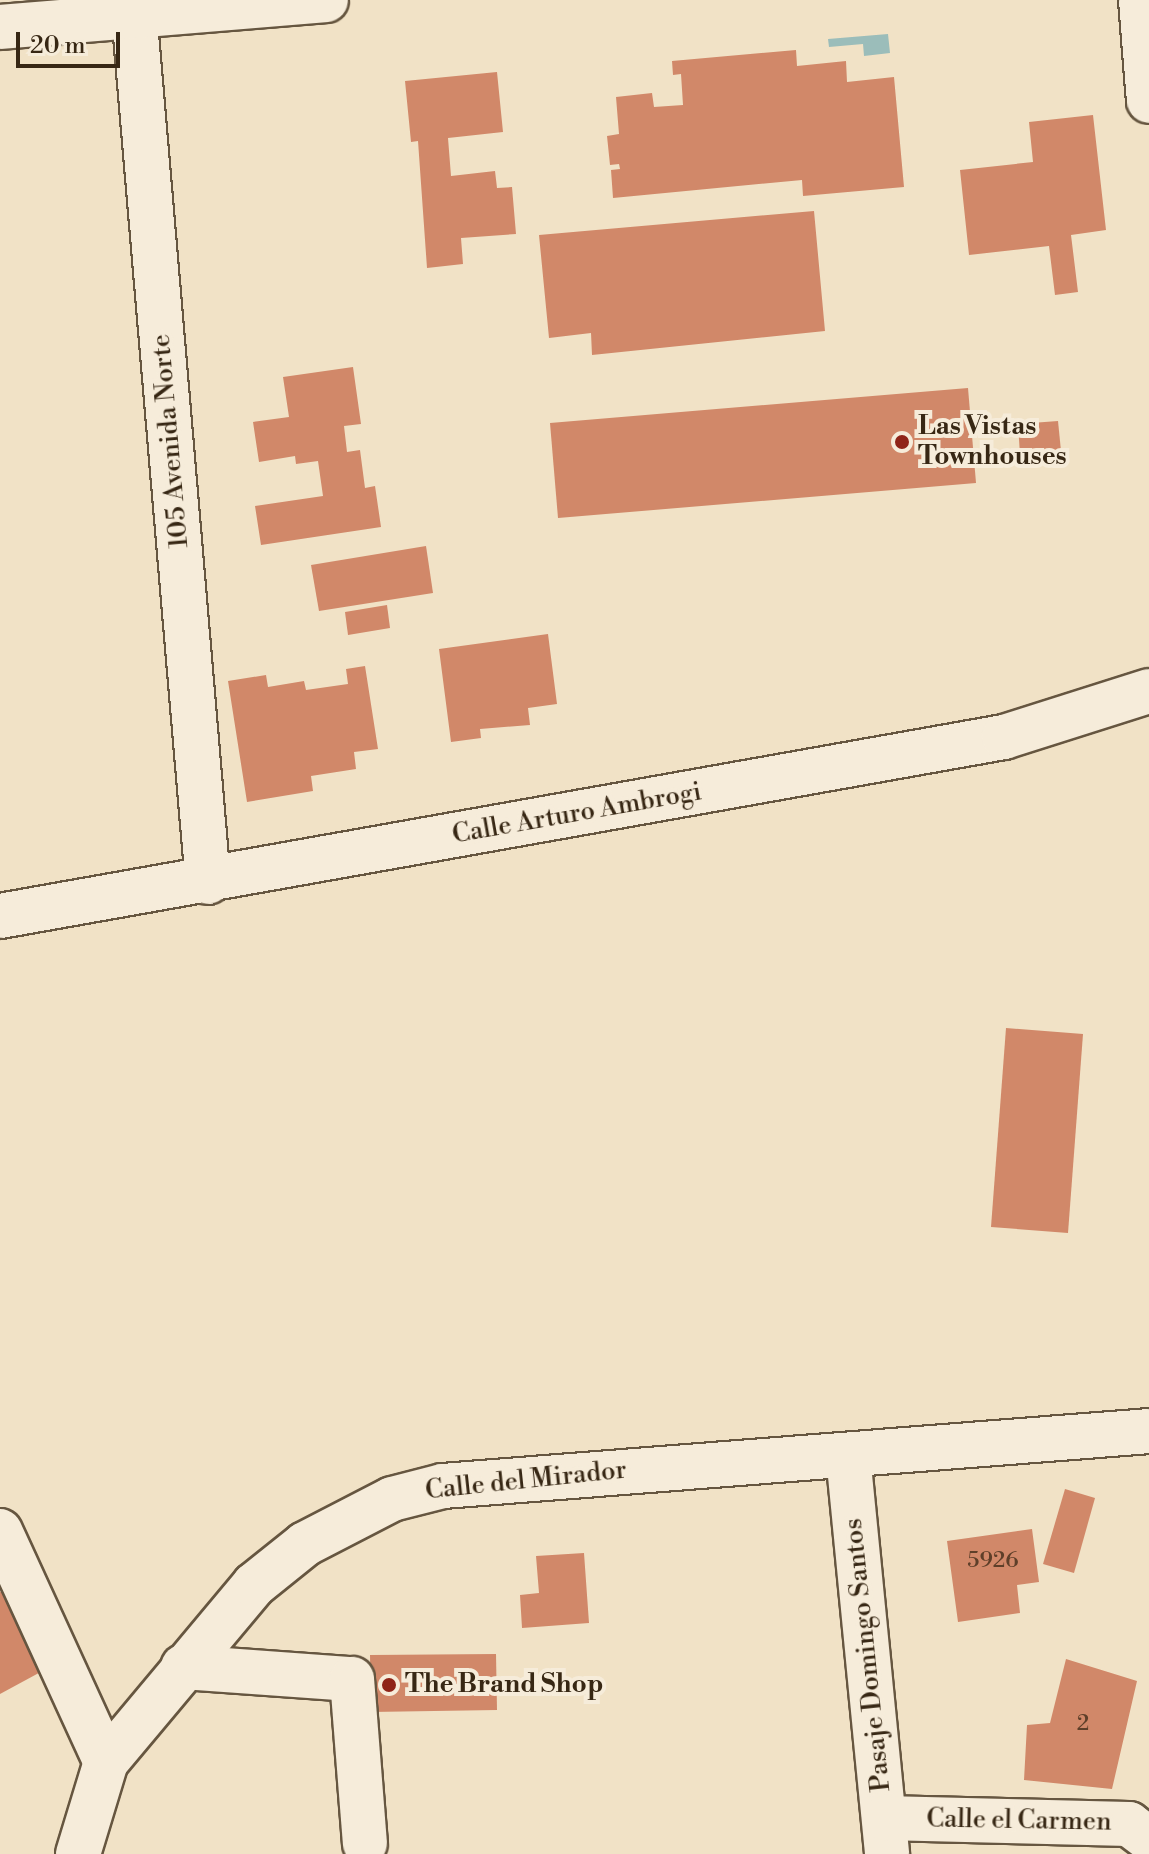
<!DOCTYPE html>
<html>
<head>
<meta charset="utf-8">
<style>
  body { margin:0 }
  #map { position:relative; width:1149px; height:1854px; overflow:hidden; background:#f1e2c6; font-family:"Libre Bodoni",serif }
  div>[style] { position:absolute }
  .water>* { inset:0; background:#9bbdba }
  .building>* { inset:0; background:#d18869 }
  .roads { filter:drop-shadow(2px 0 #665640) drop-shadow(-2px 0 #665640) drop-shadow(0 2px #665640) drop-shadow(0 -2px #665640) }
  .minor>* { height:44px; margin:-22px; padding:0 22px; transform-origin:22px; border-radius:22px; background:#f6ecda }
  .dots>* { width:22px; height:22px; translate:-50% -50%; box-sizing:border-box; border:4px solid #f6ecda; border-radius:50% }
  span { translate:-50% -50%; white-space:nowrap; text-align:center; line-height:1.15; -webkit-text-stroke:8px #f6ecda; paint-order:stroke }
  .number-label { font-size:22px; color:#5e3f29 }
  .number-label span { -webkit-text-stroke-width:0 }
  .poi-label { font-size:26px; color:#372714; font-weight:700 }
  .left { translate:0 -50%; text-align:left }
  .street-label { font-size:26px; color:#372714 }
  .scale { position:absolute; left:16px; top:32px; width:104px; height:36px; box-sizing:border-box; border:4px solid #372714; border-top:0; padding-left:10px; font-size:24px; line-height:28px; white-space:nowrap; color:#372714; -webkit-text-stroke:6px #f6ecda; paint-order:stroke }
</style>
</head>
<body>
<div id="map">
  <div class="water">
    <div style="clip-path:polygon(888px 34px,890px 53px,864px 56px,863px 44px,829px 47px,828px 39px)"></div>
  </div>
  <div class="building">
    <div style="clip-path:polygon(796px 50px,797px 66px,846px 61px,847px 82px,894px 77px,904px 187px,803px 196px,802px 180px,613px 198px,611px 170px,620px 169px,619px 164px,610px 165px,607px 136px,619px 134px,616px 97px,652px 93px,654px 107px,683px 105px,681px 74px,673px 75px,672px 61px)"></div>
    <div style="clip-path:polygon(497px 72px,503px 132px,448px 138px,451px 176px,495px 171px,497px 188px,512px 187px,516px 234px,461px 238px,463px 264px,427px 268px,418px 141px,411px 142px,405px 81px)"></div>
    <div style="clip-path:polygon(1093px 115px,1106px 230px,1071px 235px,1078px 292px,1055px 295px,1049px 246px,969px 255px,960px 170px,1033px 162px,1029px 122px)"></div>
    <div style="clip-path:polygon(814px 211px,825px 331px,592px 355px,591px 333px,549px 338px,539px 235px)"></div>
    <div style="clip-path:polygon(353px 367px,361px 424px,344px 426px,347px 452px,360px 450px,365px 488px,375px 486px,381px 527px,261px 545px,255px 506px,323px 496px,318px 461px,296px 464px,295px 456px,259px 462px,253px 422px,289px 417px,283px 377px)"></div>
    <div style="clip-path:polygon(968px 388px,976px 483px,558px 518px,550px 423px)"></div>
    <div style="clip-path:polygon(1058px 421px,1061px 451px,1020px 455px,1018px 424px)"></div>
    <div style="clip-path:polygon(426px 546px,433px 593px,319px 611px,311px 565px)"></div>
    <div style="clip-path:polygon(387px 605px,390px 628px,348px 635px,345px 612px)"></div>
    <div style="clip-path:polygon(548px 634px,557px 704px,528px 708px,530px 725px,480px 729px,481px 738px,451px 742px,439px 649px)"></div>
    <div style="clip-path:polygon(365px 666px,378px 749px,354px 752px,356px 769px,311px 776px,313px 791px,247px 802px,228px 681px,266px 675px,268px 687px,304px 681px,306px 690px,348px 684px,346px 669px)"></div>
    <div style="clip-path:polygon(1006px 1028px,1083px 1034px,1068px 1233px,991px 1227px)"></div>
    <div style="clip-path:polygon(1065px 1489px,1095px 1498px,1074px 1573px,1043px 1564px)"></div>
    <div style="clip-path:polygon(1032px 1529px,1039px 1582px,1017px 1585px,1020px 1613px,958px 1622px,947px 1541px)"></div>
    <div style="clip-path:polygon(584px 1553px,589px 1623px,522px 1628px,520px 1595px,539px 1593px,536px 1556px)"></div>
    <div style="clip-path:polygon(9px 1587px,48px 1668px,0 1694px,0 1592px)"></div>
    <div style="clip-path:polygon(496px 1654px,497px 1710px,371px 1712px,370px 1655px)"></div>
    <div style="clip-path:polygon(1066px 1659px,1137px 1681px,1112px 1789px,1024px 1780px,1027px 1725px,1050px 1723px)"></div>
  </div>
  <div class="roads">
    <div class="minor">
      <div style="left:133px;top:0;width:885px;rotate:85.14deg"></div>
      <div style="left:1141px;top:0;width:101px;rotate:85.5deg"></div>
      <div style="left:0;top:27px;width:327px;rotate:-4.7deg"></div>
      <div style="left:0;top:916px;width:1020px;rotate:-10.11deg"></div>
      <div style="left:1004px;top:737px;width:152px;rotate:-17.6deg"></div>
      <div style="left:848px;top:1455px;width:401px;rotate:84.4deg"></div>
      <div style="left:0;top:1531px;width:254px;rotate:65.4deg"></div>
      <div style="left:183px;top:1667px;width:169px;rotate:4.1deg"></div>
      <div style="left:352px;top:1679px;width:165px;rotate:85.5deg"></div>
      <div style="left:884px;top:1818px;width:245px;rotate:1.4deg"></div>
      <div style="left:1129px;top:1824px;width:25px;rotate:37deg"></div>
      <div style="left:78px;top:1854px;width:96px;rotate:-73.1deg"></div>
      <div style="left:106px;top:1762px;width:231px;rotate:-50.1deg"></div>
      <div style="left:254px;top:1585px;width:65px;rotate:-38.8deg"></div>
      <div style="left:305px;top:1544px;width:98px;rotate:-27.3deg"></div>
      <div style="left:392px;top:1499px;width:53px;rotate:-14.3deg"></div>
      <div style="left:443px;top:1486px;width:708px;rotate:-4.45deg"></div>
    </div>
  </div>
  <div class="dots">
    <div style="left:902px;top:442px;background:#8f2418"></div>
    <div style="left:389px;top:1685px;background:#8f2418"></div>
  </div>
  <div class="number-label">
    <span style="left:993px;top:1561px">5926</span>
    <span style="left:1083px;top:1724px">2</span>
  </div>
  <div class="poi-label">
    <span class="left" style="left:918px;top:442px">Las Vistas<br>Townhouses</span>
    <span class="left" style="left:405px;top:1685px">The Brand Shop</span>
  </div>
  <div class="street-label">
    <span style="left:171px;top:441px;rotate:-95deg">105 Avenida Norte</span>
    <span style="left:577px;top:814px;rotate:-10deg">Calle Arturo Ambrogi</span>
    <span style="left:526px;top:1481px;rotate:-6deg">Calle del Mirador</span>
    <span style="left:868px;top:1655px;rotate:-96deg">Pasaje Domingo Santos</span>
    <span style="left:1019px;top:1821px;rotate:1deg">Calle el Carmen</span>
  </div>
  <div class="scale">20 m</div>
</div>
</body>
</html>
